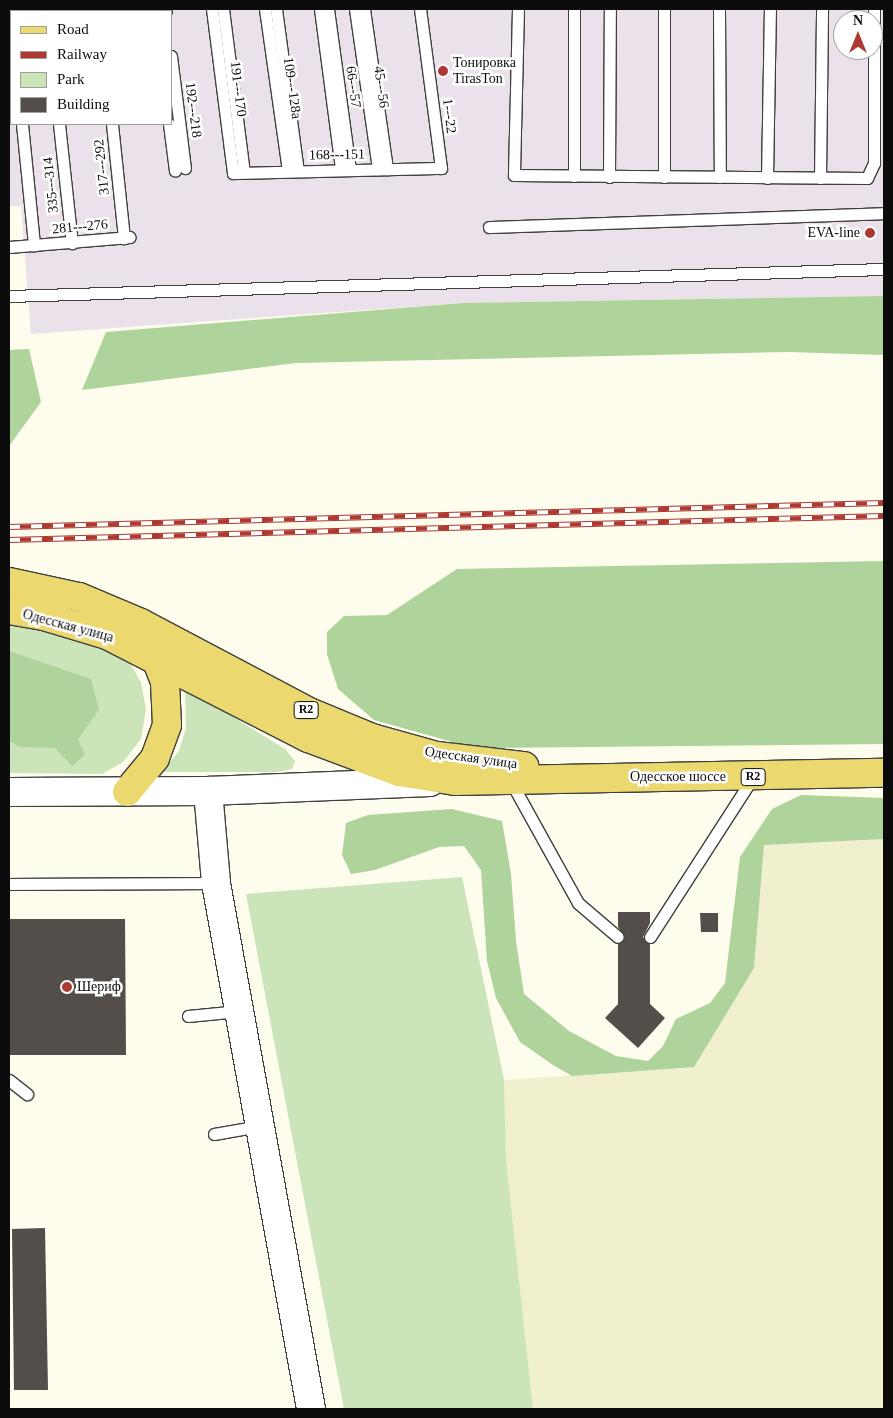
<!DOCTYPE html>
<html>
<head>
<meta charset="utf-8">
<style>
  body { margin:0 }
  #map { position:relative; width:893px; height:1418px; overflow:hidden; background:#fdfced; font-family:"Times New Roman",serif }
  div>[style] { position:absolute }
  .industrial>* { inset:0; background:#eae1ea }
  .farmland>* { inset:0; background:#f0f0cf }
  .green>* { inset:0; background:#cbe4ba }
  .forest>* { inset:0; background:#aed39b }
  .building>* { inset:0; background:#534e49 }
  .roads { filter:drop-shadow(1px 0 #3f3f3f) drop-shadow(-1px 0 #3f3f3f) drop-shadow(0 1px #3f3f3f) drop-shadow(0 -1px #3f3f3f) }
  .service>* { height:11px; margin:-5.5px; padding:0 5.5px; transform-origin:5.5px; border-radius:5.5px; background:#fff }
  .tertiary>* { height:28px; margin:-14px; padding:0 14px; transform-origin:14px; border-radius:14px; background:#fff }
  .primary>* { height:28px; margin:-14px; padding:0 14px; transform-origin:14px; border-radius:14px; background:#ebd96f }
  .rail>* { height:5.5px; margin-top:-2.75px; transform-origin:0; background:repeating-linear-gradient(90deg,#fff 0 11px,#ad3932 0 22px); box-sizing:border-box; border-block:1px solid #ad3932 }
  .dots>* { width:14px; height:14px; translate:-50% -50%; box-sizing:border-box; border:2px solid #fff; border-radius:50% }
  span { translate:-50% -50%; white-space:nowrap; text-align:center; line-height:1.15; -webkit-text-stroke:5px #fff; paint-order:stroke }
  .shield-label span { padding:1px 4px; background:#fff; border:1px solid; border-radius:4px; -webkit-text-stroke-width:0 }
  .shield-label { font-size:12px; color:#0c0c0c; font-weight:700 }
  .poi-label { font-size:14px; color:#0c0c0c }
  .left { translate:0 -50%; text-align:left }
  .right { translate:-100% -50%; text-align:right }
  .street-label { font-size:14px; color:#0c0c0c }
  .frame { position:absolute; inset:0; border:10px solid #0c0c0c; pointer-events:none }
  .legend { position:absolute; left:10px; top:10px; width:162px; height:115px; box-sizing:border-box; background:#fff; border:1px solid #9e9e9e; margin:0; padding:6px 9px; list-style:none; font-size:15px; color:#0c0c0c }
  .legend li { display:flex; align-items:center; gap:10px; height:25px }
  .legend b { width:25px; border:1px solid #9e9e9e }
  .north { position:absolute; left:833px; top:10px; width:50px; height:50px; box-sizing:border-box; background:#fff; border:1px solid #9e9e9e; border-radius:50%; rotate:0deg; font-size:14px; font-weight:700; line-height:20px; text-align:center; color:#0c0c0c }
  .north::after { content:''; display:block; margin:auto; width:18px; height:22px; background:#ad3932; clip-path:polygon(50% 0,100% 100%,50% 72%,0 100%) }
</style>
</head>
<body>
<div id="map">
  <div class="industrial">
    <div style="clip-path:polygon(evenodd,9px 9px,884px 9px,884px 296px,463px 303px,31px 334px,21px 206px,9px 206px,9px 9px,11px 11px,171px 11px,171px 124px,11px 124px,11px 11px,9px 9px,843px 20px,873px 20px,873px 50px,843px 50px,843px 20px)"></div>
  </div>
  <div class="farmland">
    <div style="clip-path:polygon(884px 839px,884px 1409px,533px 1409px,506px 1159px,504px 1080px,694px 1067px,754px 968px,764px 845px)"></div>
  </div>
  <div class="green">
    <div style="clip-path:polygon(9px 623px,108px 646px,130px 663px,141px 683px,146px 709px,141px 739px,123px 762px,102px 774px,9px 773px)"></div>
    <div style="clip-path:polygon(185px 687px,285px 749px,295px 761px,292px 769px,277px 772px,162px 772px,179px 751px,186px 728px)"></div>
    <div style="clip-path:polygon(462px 877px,504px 1080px,506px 1159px,533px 1409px,344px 1409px,246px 894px)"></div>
  </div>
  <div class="forest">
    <div style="clip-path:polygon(884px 296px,884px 355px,788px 352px,296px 363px,82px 390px,106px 332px,463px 303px)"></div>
    <div style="clip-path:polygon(29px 349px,41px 402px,9px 446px,9px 350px)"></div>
    <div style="clip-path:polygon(884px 561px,884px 744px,474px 748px,374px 720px,338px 689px,327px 654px,327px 632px,344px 616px,387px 615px,457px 569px)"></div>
    <div style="clip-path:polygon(9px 651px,91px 679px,99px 710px,78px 739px,85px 755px,72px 766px,55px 748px,19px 747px,9px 740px)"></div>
    <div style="clip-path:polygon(801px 795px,884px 798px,884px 839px,764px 845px,754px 968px,694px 1067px,572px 1076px,553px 1065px,520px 1042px,496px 998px,487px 961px,481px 870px,464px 846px,439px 847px,375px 870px,351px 874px,342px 855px,346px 823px,368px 815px,452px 809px,502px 821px,511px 874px,516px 941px,524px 994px,569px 1031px,616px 1056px,648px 1061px,663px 1046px,676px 1019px,710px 1003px,725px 983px,740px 857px,772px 809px)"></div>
  </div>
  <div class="building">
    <div style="clip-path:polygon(618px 912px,650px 912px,650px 923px,643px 937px,650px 944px,650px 1004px,665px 1018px,638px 1048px,605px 1018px,618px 1004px,618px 944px,625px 938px,618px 927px)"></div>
    <div style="clip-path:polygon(700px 913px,718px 913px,718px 932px,701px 932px)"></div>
    <div style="clip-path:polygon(9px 919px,125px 919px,126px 1055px,9px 1055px)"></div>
    <div style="clip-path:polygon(45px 1228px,48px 1390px,14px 1390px,12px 1229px)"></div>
  </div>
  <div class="roads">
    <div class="service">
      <div style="left:46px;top:9px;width:2px;rotate:90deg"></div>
      <div style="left:107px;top:9px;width:2px;rotate:63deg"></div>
      <div style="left:154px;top:9px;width:2px;rotate:90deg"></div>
      <div style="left:165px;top:9px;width:2px;rotate:63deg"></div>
      <div style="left:212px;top:9px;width:165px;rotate:82.7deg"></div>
      <div style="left:233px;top:173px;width:208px;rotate:-1.4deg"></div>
      <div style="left:441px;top:168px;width:160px;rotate:-97.5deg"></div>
      <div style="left:223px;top:9px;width:164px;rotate:82.7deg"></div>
      <div style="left:265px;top:9px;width:164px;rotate:81.9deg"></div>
      <div style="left:276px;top:9px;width:163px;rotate:82.3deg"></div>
      <div style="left:320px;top:9px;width:161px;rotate:82.5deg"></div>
      <div style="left:328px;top:9px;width:162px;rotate:82.2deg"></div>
      <div style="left:355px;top:9px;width:162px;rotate:81.8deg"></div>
      <div style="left:364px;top:9px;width:162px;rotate:81.8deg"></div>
      <div style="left:518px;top:9px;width:166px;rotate:91.4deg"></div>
      <div style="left:514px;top:175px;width:353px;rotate:0.5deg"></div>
      <div style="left:867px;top:178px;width:17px;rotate:-65deg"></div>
      <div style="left:874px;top:163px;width:154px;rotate:-90deg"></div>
      <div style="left:574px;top:9px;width:167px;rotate:90deg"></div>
      <div style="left:664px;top:9px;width:168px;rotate:90deg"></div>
      <div style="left:719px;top:9px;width:168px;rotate:89.7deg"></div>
      <div style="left:9px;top:10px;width:3px;rotate:18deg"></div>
      <div style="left:171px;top:56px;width:113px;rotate:82.9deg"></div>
      <div style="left:22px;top:124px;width:122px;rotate:84.3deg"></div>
      <div style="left:59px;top:124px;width:120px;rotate:83.8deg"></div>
      <div style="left:112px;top:124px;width:115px;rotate:84deg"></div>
      <div style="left:169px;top:124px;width:47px;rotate:82.7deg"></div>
      <div style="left:609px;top:177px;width:168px;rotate:-89.7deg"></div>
      <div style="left:767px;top:178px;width:169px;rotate:-89deg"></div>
      <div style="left:820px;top:178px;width:169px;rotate:-89.3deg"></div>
      <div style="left:489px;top:227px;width:395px;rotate:-2deg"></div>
      <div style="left:9px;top:247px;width:121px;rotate:-4.7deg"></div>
      <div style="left:9px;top:296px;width:875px;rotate:-1.77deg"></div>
      <div style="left:511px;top:782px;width:138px;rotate:61deg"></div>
      <div style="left:578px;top:903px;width:52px;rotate:40.4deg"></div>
      <div style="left:9px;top:884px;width:207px;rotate:-0.3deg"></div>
      <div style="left:650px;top:937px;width:190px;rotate:-57.2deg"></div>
      <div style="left:188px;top:1016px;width:51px;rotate:-5.6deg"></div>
      <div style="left:9px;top:1080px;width:23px;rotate:38deg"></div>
      <div style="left:214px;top:1134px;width:47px;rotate:-9.9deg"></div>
    </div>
    <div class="tertiary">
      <div style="left:208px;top:791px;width:92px;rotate:85deg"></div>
      <div style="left:216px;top:883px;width:535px;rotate:79.76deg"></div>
      <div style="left:9px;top:792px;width:199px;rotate:-0.3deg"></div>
      <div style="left:208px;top:791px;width:222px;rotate:-2.3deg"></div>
    </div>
    <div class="primary">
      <div style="left:9px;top:582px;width:72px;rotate:12.1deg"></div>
      <div style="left:79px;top:597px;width:67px;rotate:22.8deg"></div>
      <div style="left:141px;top:623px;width:190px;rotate:27.9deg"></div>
      <div style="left:309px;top:712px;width:68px;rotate:22.4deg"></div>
      <div style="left:372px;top:738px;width:67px;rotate:15.5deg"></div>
      <div style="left:437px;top:756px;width:88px;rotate:6.6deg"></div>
      <div style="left:9px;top:610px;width:36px;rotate:10deg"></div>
      <div style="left:44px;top:616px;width:66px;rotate:16.8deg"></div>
      <div style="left:107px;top:635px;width:226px;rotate:27.1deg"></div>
      <div style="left:308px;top:738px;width:97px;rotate:20.5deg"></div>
      <div style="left:399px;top:772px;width:58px;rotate:9deg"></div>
      <div style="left:456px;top:781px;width:428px;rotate:-1.1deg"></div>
      <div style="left:127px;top:792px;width:44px;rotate:-50.5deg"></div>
      <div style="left:155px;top:758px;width:35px;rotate:-70deg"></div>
      <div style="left:167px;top:725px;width:43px;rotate:-92.7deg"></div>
      <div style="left:165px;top:682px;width:34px;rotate:-111deg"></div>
    </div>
  </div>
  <div class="rail">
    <div style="left:9px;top:527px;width:875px;rotate:-1.57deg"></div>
    <div style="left:9px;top:540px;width:875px;rotate:-1.57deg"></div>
  </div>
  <div class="dots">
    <div style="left:443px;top:71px;background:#ad3932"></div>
    <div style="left:870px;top:233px;background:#ad3932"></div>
    <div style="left:67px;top:987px;background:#ad3932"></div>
  </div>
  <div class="shield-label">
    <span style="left:306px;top:710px">R2</span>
    <span style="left:753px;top:777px">R2</span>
  </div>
  <div class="poi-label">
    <span class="left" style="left:453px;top:71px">Тонировка<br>TirasTon</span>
    <span class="right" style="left:860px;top:233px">EVA-line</span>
    <span class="left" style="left:77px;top:987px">Шериф</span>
  </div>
  <div class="street-label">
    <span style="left:353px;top:87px;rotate:82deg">66---57</span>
    <span style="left:381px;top:87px;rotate:82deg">45---56</span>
    <span style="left:292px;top:88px;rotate:82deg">109---128а</span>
    <span style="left:238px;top:89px;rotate:83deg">191---170</span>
    <span style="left:193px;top:110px;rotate:83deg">192---218</span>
    <span style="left:449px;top:116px;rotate:83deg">1---22</span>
    <span style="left:337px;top:155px;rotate:-1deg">168---151</span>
    <span style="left:102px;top:167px;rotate:-96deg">317---292</span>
    <span style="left:51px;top:185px;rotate:-96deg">335---314</span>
    <span style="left:80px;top:227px;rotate:-5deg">281---276</span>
    <span style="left:68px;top:626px;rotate:15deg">Одесская улица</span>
    <span style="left:471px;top:758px;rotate:8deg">Одесская улица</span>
    <span style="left:678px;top:777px">Одесское шоссе</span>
  </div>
  <div class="frame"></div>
  <ul class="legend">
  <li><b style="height:6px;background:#ebd96f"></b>Road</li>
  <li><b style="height:6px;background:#ad3932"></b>Railway</li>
  <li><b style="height:14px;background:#cbe4ba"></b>Park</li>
  <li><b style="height:14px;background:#534e49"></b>Building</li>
  </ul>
  <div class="north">N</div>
</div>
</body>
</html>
